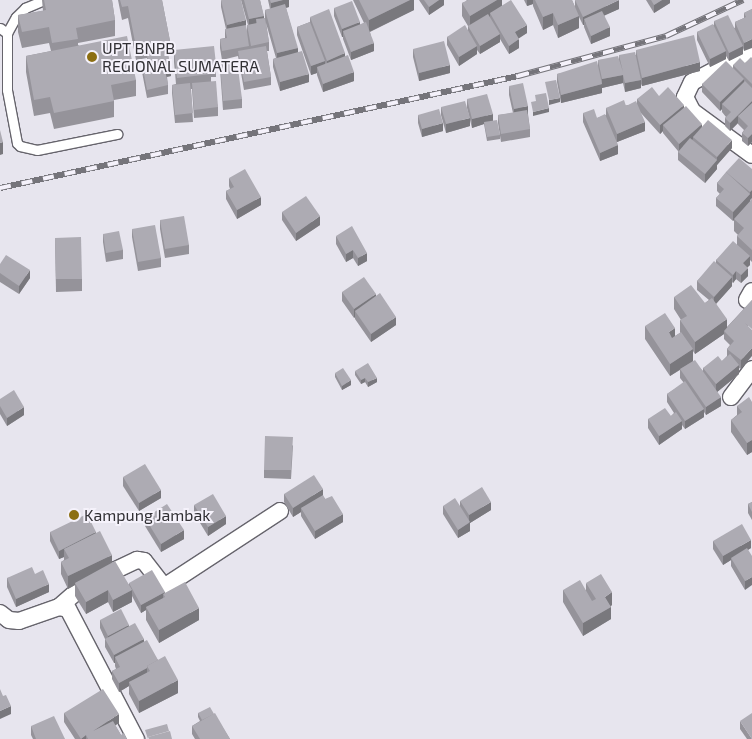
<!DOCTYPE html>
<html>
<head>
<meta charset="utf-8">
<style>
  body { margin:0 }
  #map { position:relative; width:752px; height:739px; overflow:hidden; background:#e7e5ee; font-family:"Exo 2",sans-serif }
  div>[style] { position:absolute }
  .roads { filter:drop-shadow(1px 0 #66646c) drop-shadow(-1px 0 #66646c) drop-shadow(0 1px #66646c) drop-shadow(0 -1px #66646c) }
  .service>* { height:9px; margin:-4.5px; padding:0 4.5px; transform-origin:4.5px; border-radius:4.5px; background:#fff }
  .minor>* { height:16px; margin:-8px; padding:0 8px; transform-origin:8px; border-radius:8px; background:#fff }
  .rail>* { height:5.5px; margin-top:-2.75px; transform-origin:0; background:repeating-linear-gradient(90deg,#f5f2fb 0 11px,#75747a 0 22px); box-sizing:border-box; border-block:1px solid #75747a }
  .wall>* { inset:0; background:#95939a }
  .shaded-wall>* { inset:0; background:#79787d }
  .building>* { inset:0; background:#adabb3 }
  .dots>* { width:14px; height:14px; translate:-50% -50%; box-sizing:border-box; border:2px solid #f5f2fb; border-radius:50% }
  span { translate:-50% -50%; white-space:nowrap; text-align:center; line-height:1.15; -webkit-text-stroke:4px #f5f2fb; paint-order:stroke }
  .poi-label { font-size:16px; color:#313034 }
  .left { translate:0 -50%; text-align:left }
</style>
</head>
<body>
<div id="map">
  <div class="roads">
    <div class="service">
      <div style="left:0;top:28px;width:9px;rotate:36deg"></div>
      <div style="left:7px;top:33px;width:57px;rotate:90deg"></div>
      <div style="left:7px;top:90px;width:54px;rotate:79.3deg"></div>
      <div style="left:17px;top:143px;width:4px;rotate:45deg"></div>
      <div style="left:20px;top:146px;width:17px;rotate:13deg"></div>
      <div style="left:37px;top:150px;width:82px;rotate:-11.3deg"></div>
      <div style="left:7px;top:33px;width:18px;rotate:-61deg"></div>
      <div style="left:16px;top:17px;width:13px;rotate:-45deg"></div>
      <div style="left:25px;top:8px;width:21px;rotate:-23deg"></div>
    </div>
    <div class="minor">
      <div style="left:752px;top:53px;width:28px;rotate:157deg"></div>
      <div style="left:726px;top:64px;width:38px;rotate:152deg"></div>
      <div style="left:692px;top:82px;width:17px;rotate:115deg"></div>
      <div style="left:685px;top:97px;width:16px;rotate:63deg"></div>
      <div style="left:692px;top:111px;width:74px;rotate:36.3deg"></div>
      <div style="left:747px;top:300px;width:10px;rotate:-61deg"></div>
      <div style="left:731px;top:397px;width:35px;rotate:-53deg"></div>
      <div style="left:59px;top:607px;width:33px;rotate:-41deg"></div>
      <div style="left:84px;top:585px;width:59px;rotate:-25.3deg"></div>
      <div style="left:137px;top:560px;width:7px;rotate:8deg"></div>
      <div style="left:144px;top:561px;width:28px;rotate:52deg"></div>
      <div style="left:161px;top:583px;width:6px;rotate:18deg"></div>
      <div style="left:167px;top:585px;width:135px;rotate:-33.2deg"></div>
      <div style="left:0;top:613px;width:11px;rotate:38deg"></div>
      <div style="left:9px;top:620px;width:10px;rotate:6deg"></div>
      <div style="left:19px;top:621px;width:42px;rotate:-19.3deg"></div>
      <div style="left:59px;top:607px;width:9px;rotate:13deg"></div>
      <div style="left:68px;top:609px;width:147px;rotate:62.4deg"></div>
    </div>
  </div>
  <div class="rail">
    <div style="left:0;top:188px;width:530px;rotate:-12.2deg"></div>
    <div style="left:518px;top:76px;width:153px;rotate:-15.1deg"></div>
    <div style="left:666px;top:36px;width:85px;rotate:-25.1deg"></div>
  </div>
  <div class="wall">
    <div style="clip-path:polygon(42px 0,112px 0,115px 20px,115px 36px,78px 43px,78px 45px,136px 80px,136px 96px,114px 100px,114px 117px,54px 129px,50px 113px,34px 116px,26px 72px,26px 56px,51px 51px,49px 43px,22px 48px,18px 32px,18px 15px,43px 11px)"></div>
    <div style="clip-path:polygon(118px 0,162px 0,170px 41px,170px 53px,168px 54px,171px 76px,167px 77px,168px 85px,168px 94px,147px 98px,142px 72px,142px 64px,147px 63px,147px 58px,136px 60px,128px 18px,122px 20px)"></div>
    <div style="clip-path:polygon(221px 0,246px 28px,247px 32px,247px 25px,248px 25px,241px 0,260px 0,264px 18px,265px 18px,265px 10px,270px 9px,268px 0,289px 0,289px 7px,286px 8px,298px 52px,309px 82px,280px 91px,273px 67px,273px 59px,276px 58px,266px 23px,269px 42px,269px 51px,267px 51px,271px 77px,271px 85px,244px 90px,238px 56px,222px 60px,220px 48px,220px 39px,225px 38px,225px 29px,226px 29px,221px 7px)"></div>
    <div style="clip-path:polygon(353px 0,414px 0,414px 10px,370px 32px,374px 51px,351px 60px,343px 39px,343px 37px,342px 37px,334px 16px,334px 8px,360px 25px,364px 23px)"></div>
    <div style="clip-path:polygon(419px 0,444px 0,444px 5px,429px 15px)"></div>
    <div style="clip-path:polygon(466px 0,502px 0,502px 6px,527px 33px,518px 38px,519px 48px,509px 54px,500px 39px,500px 42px,480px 54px,477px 50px,477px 54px,459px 66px,447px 45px,447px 37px,468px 30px,468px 26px,462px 16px,462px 3px,467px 1px)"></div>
    <div style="clip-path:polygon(524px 0,572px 0,575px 7px,575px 0,619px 9px,604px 15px,610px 36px,591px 44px,584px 27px,584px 25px,583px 25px,579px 17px,579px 28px,558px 38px,553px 25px,543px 30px,533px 6px,533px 4px,527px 6px)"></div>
    <div style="clip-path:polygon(646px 0,670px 0,670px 3px,654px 13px)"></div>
    <div style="clip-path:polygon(752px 9px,744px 51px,743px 48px,743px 54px,729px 61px,726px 56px,726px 59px,710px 67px,697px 40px,697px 32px,714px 25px,714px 21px,735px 28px,735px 22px,744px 18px,744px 13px)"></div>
    <div style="clip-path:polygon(310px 17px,345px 56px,354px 81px,323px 92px,317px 75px,317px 73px,311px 75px,297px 35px,297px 27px,310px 22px)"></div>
    <div style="clip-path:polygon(413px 49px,450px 73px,419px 81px,413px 57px)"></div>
    <div style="clip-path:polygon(174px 50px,216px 64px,216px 77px,211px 77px,211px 81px,218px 107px,218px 116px,194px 118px,192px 89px,191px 89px,193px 122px,175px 123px,172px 93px,172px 85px,176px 84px,174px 62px)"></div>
    <div style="clip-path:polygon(636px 50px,700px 71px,642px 86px,641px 84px,641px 88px,625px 92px,623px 83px,602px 88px,602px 87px,602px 93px,561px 103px,557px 82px,557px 74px,598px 67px,598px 60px,619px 59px,619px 55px,636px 55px)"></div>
    <div style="clip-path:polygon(752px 58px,752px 142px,748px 146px,742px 141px,742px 133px,744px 130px,738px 124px,738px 123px,730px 131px,725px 126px,725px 118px,726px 117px,722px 112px,722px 109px,720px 111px,702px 92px,702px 84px,733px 69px,733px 65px,745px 63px)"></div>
    <div style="clip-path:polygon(220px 61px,231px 69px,242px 99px,242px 108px,223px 110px,220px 69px)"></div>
    <div style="clip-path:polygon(509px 86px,528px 114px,530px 129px,530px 137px,501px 142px,498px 123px,498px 115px,513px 113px,509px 95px)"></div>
    <div style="clip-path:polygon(659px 96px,684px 108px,702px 127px,732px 148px,717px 165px,717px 169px,705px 183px,678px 160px,678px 151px,663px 133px,663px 131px,660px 134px,640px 112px,645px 131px,617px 142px,618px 154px,600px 161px,583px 122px,583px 113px,597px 118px,606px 115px,606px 108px,637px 104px,637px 99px)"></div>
    <div style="clip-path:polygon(467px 99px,493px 121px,500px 135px,500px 139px,487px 141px,484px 124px,472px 128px,467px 108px)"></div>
    <div style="clip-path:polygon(441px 107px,470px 126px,446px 133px,441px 115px)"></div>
    <div style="clip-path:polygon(418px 115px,443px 131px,422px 137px,418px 123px)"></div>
    <div style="clip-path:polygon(evenodd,752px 169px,752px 198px,750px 200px,750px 201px,752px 199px,752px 262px,750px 260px,750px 265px,747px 267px,748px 276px,741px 283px,736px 279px,733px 283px,732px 282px,732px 286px,716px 304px,727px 327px,752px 300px,741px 369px,739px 368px,739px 374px,717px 392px,721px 406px,706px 415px,704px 412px,704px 417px,685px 429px,682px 425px,682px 429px,659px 445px,648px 428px,648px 419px,671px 416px,674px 413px,667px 402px,667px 394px,684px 383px,680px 378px,680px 370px,670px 376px,645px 339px,645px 326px,675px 336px,680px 333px,680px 320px,681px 320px,674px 309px,674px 297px,705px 303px,709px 300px,697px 290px,697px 281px,716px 263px,716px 260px,737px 245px,737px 236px,738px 235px,734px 231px,734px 220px,733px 221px,716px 206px,716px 198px,720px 194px,717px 191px,717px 183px,726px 173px,726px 172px,752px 169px,724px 334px,724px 339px,730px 345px,727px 349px,727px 356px,722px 361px,703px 368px,703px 371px,693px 361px,693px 351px,695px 354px,724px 334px)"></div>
    <div style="clip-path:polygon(229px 178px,261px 205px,237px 219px,226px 199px,226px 191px,230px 189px,229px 186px)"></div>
    <div style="clip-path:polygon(282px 212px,320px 225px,296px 241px,282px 220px)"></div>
    <div style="clip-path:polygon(160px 220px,189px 245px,189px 254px,165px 258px,160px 229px)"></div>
    <div style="clip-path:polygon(132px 229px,161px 258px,161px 267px,138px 271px,132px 237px)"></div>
    <div style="clip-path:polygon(103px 234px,123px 250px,123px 259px,106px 262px,103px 242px)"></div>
    <div style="clip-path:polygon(336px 236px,367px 261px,358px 266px,353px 258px,346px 262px,336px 244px)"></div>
    <div style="clip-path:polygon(55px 238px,82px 279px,82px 291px,56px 292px)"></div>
    <div style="clip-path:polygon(0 264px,30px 278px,19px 294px,0 282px)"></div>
    <div style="clip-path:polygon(342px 292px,376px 296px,396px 325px,371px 342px,355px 319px,355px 317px,354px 318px,342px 301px)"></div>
    <div style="clip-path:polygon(355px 371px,377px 382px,368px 387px,365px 382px,361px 384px,355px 375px)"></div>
    <div style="clip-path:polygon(335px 373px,351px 385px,342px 390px,335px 377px)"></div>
    <div style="clip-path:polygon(0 399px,24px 415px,7px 426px,0 414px)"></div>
    <div style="clip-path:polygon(752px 402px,752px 452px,747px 455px,731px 432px,731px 420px,737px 415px,737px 406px)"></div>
    <div style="clip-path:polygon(293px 445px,291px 479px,264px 478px,264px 470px)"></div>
    <div style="clip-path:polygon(123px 477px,161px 498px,139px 511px,123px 486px)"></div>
    <div style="clip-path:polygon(284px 494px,323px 496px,343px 522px,315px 539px,301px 516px,301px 512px,293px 517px,284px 502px)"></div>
    <div style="clip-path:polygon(460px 501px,491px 510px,470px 523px,470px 531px,458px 538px,443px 514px,443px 506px,460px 506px)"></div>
    <div style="clip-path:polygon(752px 502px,752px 520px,748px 513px,748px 504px)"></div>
    <div style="clip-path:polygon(194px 505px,226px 524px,208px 536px,194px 513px)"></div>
    <div style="clip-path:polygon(145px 518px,184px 539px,161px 552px,145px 526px)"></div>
    <div style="clip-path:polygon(50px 532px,96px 533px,112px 563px,129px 585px,129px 583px,165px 593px,199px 620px,159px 643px,146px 620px,146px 610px,141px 613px,132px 596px,132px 602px,113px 612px,108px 602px,86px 614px,75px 596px,75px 585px,68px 589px,61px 574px,61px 562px,64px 560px,64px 557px,59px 559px,50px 541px)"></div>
    <div style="clip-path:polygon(713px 541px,751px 548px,748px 550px,745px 590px,731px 566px,731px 560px,723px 565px,713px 549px)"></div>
    <div style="clip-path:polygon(35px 574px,49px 592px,16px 607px,7px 587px,7px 578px)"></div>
    <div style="clip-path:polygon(586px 583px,612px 605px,611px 606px,611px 619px,583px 636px,563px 602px,563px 590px,586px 590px)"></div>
    <div style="clip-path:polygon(100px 620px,129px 626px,144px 642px,158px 660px,178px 693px,139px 713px,129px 694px,129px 686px,119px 692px,112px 679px,112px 671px,116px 669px,115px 666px,115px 663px,114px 663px,105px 647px,105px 639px,100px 628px)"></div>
    <div style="clip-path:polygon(64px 713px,119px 723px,115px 725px,121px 735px,127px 739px,75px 739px,64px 722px)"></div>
    <div style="clip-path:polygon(198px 713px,214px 714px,230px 739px,195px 739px,192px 734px,192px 726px,200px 721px,198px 717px)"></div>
    <div style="clip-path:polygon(740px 721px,752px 739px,747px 739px,740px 729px)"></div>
    <div style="clip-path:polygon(31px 726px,65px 739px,33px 739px,31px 735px)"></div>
  </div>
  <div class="shaded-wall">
    <div style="clip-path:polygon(283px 0,289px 0,289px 7px,271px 11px,271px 3px)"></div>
    <div style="clip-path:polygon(410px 0,414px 0,414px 10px,369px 32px,369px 20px)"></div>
    <div style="clip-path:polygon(439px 0,444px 0,444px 5px,429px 15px,429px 7px)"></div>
    <div style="clip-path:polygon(497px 0,502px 0,502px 9px,490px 13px,490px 17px,470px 28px,470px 16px)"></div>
    <div style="clip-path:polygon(527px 0,533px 0,533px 4px,527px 6px)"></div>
    <div style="clip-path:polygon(619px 0,619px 9px,586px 24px,584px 19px,584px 25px,583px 25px,583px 17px)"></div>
    <div style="clip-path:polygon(662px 0,670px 0,670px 3px,654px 13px,654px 5px)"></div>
    <div style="clip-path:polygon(553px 13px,553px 25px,543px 30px,543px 17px)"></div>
    <div style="clip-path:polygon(264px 16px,264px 24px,256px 19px,256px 26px,249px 28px,249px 19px)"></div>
    <div style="clip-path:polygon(579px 16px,579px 28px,558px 38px,558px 25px)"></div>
    <div style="clip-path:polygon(246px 20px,246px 28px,227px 33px,227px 25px)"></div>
    <div style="clip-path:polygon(360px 22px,360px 31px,343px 31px,343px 37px,342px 37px,342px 29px)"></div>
    <div style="clip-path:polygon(527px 25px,527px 33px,515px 41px,515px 32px)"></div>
    <div style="clip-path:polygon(610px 27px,610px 36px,591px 44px,591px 36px)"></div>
    <div style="clip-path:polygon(500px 34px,500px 42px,480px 54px,480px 46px)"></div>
    <div style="clip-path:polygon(519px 39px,519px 48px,509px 54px,509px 46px)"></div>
    <div style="clip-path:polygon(752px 39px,752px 48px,744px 51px,744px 43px)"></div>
    <div style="clip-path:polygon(374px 43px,374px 51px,351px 60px,351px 52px)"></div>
    <div style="clip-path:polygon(477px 46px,477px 54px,459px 66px,459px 57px)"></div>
    <div style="clip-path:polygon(743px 46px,743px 54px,729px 61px,729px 53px)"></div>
    <div style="clip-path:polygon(298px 48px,298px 56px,277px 62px,277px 53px)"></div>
    <div style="clip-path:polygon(726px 51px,726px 59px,710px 67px,710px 59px)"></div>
    <div style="clip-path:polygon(345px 53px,345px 62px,327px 69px,327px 61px)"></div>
    <div style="clip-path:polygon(325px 61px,325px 70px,317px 67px,317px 73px,311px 75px,311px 66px)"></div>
    <div style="clip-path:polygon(700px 62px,700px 71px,642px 86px,642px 78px)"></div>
    <div style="clip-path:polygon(450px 65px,450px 73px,419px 81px,419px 73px)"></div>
    <div style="clip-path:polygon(171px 68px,171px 76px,165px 77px,165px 69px)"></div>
    <div style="clip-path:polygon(354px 72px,354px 81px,323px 92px,323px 84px)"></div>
    <div style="clip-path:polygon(309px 74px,309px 82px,280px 91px,280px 82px)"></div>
    <div style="clip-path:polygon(623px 75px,623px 83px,602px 88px,602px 79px)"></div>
    <div style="clip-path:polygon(744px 79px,744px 88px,722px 104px,722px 109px,720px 111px,720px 102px)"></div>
    <div style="clip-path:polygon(641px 80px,641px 88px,625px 92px,625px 83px)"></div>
    <div style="clip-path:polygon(602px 84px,602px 93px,561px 103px,561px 95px)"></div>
    <div style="clip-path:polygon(560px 98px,560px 102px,549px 105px,549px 100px)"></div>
    <div style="clip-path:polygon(752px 101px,752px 110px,738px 116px,738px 123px,730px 131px,730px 123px)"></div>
    <div style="clip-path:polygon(684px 105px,684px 113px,663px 125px,663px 131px,660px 134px,660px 125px)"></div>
    <div style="clip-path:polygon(528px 106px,528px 114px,514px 117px,514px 109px)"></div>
    <div style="clip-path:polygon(549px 108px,549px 112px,533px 116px,533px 112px)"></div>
    <div style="clip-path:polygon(493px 114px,493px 122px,484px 122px,484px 124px,472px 128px,472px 119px)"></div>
    <div style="clip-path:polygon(470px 118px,470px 126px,446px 133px,446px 124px)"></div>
    <div style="clip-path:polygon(645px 122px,645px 131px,617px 142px,617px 134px)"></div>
    <div style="clip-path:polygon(443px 123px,443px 131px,422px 137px,422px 129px)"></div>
    <div style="clip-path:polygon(702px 124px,702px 132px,693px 137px,693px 139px,679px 152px,679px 144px)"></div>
    <div style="clip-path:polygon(752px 134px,752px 142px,748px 146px,748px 138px)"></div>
    <div style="clip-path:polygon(732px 140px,732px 148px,717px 165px,717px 157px)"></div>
    <div style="clip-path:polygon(3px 142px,3px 154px,0 155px,0 143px)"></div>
    <div style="clip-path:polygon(618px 145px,618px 154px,600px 161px,600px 153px)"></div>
    <div style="clip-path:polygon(717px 160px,717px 169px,705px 183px,705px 174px)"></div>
    <div style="clip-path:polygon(752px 190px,752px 198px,750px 200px,750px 202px,733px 221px,733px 212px,750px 194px,750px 192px)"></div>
    <div style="clip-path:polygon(261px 197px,261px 205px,237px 219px,237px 210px)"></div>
    <div style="clip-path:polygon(320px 216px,320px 225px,296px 241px,296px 233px)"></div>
    <div style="clip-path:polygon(353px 250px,353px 258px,346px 262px,346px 254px)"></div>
    <div style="clip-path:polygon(367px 253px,367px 261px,358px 266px,358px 258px)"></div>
    <div style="clip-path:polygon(750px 256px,750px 265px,743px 272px,743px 263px)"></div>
    <div style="clip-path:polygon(748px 268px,748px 276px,741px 283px,741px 275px)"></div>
    <div style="clip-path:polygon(30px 270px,30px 278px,19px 294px,19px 286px)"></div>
    <div style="clip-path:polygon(736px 271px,736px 279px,733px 283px,733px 275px)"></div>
    <div style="clip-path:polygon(732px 277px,732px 286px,714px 306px,714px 297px)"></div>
    <div style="clip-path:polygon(376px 294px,376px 302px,355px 311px,355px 317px,354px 318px,354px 309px)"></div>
    <div style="clip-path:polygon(396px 317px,396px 325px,371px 342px,371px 334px)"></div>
    <div style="clip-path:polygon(727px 319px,727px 332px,724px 331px,724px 334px,695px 354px,695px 342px)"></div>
    <div style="clip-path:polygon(675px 328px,675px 340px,669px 344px,669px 332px)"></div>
    <div style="clip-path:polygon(752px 348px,752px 356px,741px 369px,741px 360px)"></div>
    <div style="clip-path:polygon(693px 349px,693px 361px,670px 376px,670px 364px)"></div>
    <div style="clip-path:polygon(739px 365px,739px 374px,716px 393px,716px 384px)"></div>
    <div style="clip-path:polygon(365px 378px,365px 382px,361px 384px,361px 380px)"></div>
    <div style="clip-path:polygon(377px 378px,377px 382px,368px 387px,368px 382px)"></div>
    <div style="clip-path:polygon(351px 380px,351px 385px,342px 390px,342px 386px)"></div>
    <div style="clip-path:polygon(721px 397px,721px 406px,706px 415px,706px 407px)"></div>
    <div style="clip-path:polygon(24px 407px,24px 415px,7px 426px,7px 418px)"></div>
    <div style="clip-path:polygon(704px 409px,704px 417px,685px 429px,685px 421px)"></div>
    <div style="clip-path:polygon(682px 421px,682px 429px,659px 445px,659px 436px)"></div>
    <div style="clip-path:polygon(752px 440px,752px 452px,747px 455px,747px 443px)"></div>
    <div style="clip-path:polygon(323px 489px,323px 498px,301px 508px,301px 512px,293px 517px,293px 508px)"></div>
    <div style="clip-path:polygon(161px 490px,161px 498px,139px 511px,139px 503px)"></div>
    <div style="clip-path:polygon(491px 502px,491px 510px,470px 523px,470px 531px,458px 538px,458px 530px,469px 523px,469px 515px)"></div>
    <div style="clip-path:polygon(343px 514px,343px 522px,315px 539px,315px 531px)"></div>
    <div style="clip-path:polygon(226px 516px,226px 524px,208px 536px,208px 527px)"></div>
    <div style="clip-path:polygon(184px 530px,184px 539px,161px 552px,161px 544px)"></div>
    <div style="clip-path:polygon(96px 532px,96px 541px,64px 549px,64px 557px,59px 559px,59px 551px)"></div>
    <div style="clip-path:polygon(751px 540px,751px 548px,732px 559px,731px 558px,731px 560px,723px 565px,723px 556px)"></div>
    <div style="clip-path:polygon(112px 555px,112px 567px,75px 583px,75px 585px,68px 589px,68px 576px)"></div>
    <div style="clip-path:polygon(752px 577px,752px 585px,745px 590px,745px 581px)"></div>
    <div style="clip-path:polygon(49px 584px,49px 592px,16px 607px,16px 599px)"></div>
    <div style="clip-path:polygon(108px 590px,108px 602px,86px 614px,86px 602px)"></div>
    <div style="clip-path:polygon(132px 590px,132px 602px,113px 612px,113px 600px)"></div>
    <div style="clip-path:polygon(165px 592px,165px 596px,163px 594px,163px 601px,146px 607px,146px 610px,141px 613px,141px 605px)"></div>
    <div style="clip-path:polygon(612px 592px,612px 605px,605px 609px,605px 597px)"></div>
    <div style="clip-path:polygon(611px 607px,611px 619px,583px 636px,583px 623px)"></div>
    <div style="clip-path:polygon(199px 608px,199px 620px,159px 643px,159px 630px)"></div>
    <div style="clip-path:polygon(129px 625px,129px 633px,108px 644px,108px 636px)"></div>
    <div style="clip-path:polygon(144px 639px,144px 647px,115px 657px,115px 663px,114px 663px,114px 655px)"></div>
    <div style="clip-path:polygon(147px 668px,147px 676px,129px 682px,129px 686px,119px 692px,119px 683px)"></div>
    <div style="clip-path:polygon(178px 680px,178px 693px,139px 713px,139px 701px)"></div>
    <div style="clip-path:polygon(11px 706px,11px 714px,0 719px,0 711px)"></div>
    <div style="clip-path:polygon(119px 714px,119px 723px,94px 739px,93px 731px)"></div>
    <div style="clip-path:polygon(86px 735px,86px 739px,81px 739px)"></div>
  </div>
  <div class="building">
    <div style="clip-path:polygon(44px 0,112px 0,115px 20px,76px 28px,78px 39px,52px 43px,49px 27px,22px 32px,18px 15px,46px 10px)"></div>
    <div style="clip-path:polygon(120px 0,162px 0,170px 41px,136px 47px,128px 6px,122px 7px)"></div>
    <div style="clip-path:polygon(221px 0,241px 0,246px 20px,227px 25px)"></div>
    <div style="clip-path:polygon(244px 0,260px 0,264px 16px,249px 19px)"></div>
    <div style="clip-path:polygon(270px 0,283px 0,271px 3px)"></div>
    <div style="clip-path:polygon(359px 0,410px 0,369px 20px)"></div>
    <div style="clip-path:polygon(424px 0,439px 0,429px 7px)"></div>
    <div style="clip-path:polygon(468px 0,497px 0,470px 16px,462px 3px)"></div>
    <div style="clip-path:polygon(511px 0,527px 25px,515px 32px,519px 39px,509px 46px,490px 13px)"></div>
    <div style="clip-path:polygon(535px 0,572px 0,579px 16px,558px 25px,553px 13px,543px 17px)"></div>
    <div style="clip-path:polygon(575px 0,619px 0,583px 17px)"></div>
    <div style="clip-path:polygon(651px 0,662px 0,654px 5px)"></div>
    <div style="clip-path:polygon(352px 1px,360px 22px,342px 29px,334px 8px)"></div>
    <div style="clip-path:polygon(285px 4px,298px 48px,277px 53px,265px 10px)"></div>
    <div style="clip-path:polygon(329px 9px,345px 53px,327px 61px,310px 17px)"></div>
    <div style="clip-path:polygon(752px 9px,752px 39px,744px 43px,735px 22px,746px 17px,744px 13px)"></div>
    <div style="clip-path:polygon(602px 11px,610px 27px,591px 36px,584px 19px)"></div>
    <div style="clip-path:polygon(488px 14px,500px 34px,480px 46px,468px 26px)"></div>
    <div style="clip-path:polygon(728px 15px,743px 46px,729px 53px,714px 21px)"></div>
    <div style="clip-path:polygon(265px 18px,269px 42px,251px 46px,247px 25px,257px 23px,256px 19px)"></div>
    <div style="clip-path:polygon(310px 22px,325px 61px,311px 66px,297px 27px)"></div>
    <div style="clip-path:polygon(366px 22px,374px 43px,351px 52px,343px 31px)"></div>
    <div style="clip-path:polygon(713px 24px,726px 51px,710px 59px,697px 32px)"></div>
    <div style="clip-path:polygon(246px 25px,249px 46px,222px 51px,220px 39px,227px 38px,225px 29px)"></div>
    <div style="clip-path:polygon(465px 25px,477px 46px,459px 57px,447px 37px)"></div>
    <div style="clip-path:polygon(694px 35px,700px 62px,642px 78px,636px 50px)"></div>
    <div style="clip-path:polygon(127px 36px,136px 80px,111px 85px,114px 101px,54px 113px,50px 97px,34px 100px,26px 56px)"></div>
    <div style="clip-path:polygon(444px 41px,450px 65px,419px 73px,413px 49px)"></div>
    <div style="clip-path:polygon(214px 46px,216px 64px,210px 65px,211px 74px,177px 78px,174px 50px)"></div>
    <div style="clip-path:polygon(266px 46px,271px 77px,244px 82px,238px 51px)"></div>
    <div style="clip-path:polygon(167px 50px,171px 68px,165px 69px,168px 85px,147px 90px,142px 64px,148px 63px,147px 54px)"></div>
    <div style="clip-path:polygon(302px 51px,309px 74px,280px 82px,273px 59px)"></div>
    <div style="clip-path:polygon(635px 52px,641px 80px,625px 83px,623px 75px,602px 79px,598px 60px,618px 56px,623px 72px,619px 55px)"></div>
    <div style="clip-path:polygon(348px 55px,354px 72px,323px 84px,317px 67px)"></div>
    <div style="clip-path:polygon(751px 57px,752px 58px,752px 84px,733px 65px,740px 58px,745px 63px)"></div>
    <div style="clip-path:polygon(230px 60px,231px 69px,238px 68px,242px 99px,223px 101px,220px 61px)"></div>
    <div style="clip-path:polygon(597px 61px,602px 84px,561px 95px,557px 74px)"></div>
    <div style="clip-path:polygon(726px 61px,744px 79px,720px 102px,702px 84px)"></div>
    <div style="clip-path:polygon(556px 80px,560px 98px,549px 100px,545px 82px)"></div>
    <div style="clip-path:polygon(216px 81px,218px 107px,194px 110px,192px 83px)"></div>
    <div style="clip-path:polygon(745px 81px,752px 88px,752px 101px,730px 123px,725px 118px,731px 112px,722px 104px)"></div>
    <div style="clip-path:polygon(190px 83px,193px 113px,175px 115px,172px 85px)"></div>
    <div style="clip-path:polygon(523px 83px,528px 106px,514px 109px,509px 86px)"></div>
    <div style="clip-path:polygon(652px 87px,659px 96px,668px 87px,684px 105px,660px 125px,637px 99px)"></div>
    <div style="clip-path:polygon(546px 93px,549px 108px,533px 112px,531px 102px,536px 101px,535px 95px)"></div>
    <div style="clip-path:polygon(487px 94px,493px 114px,472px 119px,467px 99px)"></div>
    <div style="clip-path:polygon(624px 100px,626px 106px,636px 101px,645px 122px,617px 134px,606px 108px)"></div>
    <div style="clip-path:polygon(465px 101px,470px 118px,446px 124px,441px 107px)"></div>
    <div style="clip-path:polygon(752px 103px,752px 134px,748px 138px,742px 133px,748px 126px,738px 116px)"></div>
    <div style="clip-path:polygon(686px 106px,702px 124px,679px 144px,663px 125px)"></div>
    <div style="clip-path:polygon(439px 109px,443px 123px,422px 129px,418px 115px)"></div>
    <div style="clip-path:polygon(594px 109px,597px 118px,605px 114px,618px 145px,600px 153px,583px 113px)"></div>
    <div style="clip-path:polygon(527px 110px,530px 129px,501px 134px,498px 115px)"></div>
    <div style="clip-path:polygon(497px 120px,500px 135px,487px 137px,484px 122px)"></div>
    <div style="clip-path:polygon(708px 120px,732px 140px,717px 157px,693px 137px)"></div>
    <div style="clip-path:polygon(0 130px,3px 142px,0 143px)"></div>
    <div style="clip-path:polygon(690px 138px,717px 160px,705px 174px,678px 152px)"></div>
    <div style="clip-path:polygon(739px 158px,752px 169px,752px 190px,750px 192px,726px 172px)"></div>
    <div style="clip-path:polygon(245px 169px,261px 197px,237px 210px,226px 191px,234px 187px,229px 178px)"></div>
    <div style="clip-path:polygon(726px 172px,750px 194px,733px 212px,716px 198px,724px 189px,717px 183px)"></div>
    <div style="clip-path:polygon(306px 196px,320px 216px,296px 233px,282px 212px)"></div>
    <div style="clip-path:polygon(752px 199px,752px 250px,737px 236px,744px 228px,734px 219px)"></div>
    <div style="clip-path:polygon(184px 216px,189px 245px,165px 249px,160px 220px)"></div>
    <div style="clip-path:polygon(155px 225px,161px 258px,138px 262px,132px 229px)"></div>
    <div style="clip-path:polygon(352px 226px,367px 253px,358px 258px,353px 250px,346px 254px,336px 236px)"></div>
    <div style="clip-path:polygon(119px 231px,123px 250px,106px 253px,103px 234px)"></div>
    <div style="clip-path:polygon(81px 237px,82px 279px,56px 279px,55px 238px)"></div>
    <div style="clip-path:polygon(733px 241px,750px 256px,743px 263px,748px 268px,741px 275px,736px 271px,733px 275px,716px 260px)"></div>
    <div style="clip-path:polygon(6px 255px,30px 270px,19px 286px,0 273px,0 264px)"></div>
    <div style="clip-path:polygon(714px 261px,732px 277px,714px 297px,697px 281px)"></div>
    <div style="clip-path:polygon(364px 277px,376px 294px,354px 309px,342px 292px)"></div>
    <div style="clip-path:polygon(691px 285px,705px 303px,712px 298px,727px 319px,695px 342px,680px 320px,687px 316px,674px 297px)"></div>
    <div style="clip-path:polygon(380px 293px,396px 317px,371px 334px,355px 311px)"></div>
    <div style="clip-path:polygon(752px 300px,752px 329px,745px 323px,752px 330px,752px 348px,741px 360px,727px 349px,734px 341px,724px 331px)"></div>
    <div style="clip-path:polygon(665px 313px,675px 328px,669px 332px,672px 338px,681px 332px,693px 349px,670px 364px,645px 326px)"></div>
    <div style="clip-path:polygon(730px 354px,739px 365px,716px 384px,703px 368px,718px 356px,722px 361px)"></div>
    <div style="clip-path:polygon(695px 360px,721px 397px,706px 407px,680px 369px)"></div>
    <div style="clip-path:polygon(368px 363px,377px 378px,368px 382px,365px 378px,361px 380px,355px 371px)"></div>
    <div style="clip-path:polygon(343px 368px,351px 380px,342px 386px,335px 373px)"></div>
    <div style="clip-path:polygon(685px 381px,704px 409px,685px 421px,667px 394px)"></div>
    <div style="clip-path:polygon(14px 390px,24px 407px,7px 418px,0 406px,0 399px)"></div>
    <div style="clip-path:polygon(749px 397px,752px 402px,752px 440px,747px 443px,731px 420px,742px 412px,737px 406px)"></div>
    <div style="clip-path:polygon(665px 408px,671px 416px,676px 412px,682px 421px,659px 436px,648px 419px)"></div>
    <div style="clip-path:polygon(265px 436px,293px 437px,291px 470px,264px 470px)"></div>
    <div style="clip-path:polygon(145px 464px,161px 490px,139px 503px,123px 477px)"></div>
    <div style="clip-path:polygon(314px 475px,323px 489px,293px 508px,284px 494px)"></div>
    <div style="clip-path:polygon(482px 487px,491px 502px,469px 515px,460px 501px)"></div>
    <div style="clip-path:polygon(213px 494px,226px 516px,208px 527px,194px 505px)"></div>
    <div style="clip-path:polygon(323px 495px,325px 499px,332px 496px,343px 514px,315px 531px,301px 508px)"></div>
    <div style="clip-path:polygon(455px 498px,470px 522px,458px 530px,443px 506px)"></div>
    <div style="clip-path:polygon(752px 502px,752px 512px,748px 504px)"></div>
    <div style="clip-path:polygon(167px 504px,184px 530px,161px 544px,145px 518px)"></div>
    <div style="clip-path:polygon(87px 514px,96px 532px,59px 551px,50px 532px)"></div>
    <div style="clip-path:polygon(742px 524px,751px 540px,723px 556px,713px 541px)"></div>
    <div style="clip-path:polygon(100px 531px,112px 555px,68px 576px,61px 562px,69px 558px,64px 549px)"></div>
    <div style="clip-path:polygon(747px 548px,752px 556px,752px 577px,745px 581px,731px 558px)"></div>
    <div style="clip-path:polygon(115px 561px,132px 590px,113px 600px,108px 590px,86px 602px,75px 583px)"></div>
    <div style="clip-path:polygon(32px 567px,35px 574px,43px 570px,49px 584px,16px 599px,7px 578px)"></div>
    <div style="clip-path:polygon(152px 570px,165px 592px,141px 605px,129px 583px)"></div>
    <div style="clip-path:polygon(601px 574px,612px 592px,605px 597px,611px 607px,583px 623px,563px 590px,580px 580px,592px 601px,596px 599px,586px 583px)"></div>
    <div style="clip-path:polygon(185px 582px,199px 608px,159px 630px,146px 607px,165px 597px,163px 594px)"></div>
    <div style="clip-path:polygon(121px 609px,129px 625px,108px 636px,100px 620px)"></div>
    <div style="clip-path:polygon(135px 623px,144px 639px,114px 655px,105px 639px)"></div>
    <div style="clip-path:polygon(147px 640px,158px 660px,147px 666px,147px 668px,119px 683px,112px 671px,120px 667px,115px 657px)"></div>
    <div style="clip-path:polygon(165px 656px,178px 680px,139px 701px,129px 682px,150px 671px,147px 666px)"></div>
    <div style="clip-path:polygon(0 689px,3px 696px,6px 695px,11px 706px,0 711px)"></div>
    <div style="clip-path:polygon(103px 689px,119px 714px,93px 731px,113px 721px,121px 735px,124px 733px,127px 739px,87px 739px,88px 739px,86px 735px,81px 739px,64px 713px)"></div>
    <div style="clip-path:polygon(210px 707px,214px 714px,202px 720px,198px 713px)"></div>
    <div style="clip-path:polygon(215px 713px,230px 739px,200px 739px,192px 726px)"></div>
    <div style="clip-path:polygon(752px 713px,752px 739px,740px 721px)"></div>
    <div style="clip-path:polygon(54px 716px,65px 739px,36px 739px,31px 726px)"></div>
    <div style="clip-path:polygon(167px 724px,169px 731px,148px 737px,148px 739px,145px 730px)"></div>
    <div style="clip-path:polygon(170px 731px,172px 739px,149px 739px,148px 737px)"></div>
  </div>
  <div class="dots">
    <div style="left:92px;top:57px;background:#8c6f12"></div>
    <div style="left:74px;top:515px;background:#8c6f12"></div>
  </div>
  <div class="poi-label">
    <span class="left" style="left:102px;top:57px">UPT BNPB<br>REGIONAL SUMATERA</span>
    <span class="left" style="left:84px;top:515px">Kampung Jambak</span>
  </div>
</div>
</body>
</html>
